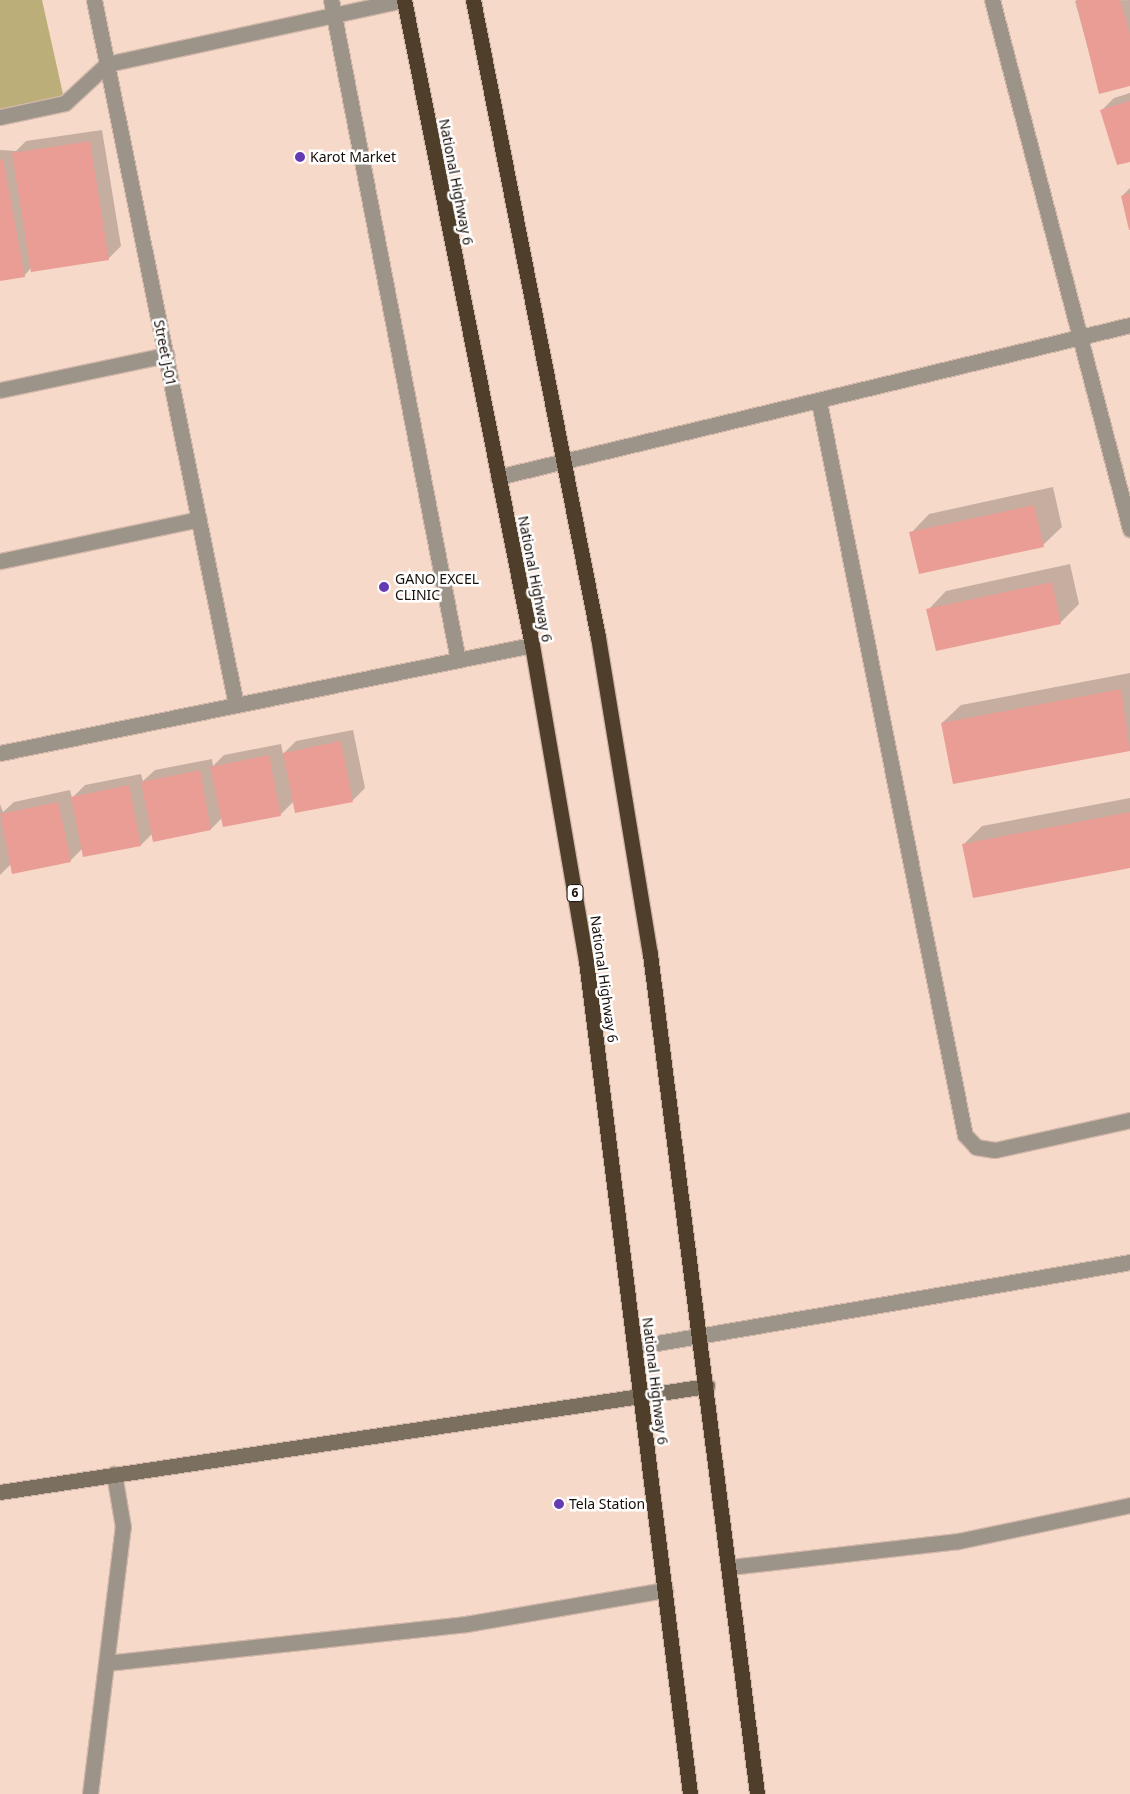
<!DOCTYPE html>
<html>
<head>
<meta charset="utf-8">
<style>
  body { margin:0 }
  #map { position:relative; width:1130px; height:1794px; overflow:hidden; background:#f7d9c9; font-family:"Noto Sans",sans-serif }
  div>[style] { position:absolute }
  .green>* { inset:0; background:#bcae78 }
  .shadow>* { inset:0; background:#0003 }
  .building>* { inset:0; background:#e99d95 }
  .roads { filter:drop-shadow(1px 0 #d3b8aa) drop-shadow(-1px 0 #d3b8aa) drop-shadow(0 1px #d3b8aa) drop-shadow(0 -1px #d3b8aa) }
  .lane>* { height:15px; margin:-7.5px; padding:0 7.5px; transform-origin:7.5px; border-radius:7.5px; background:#9c9389 }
  .street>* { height:15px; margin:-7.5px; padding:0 7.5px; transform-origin:7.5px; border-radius:7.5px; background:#9c9389 }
  .secondary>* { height:15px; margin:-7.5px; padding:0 7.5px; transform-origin:7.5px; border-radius:7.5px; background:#7b6f60 }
  .highway>* { height:15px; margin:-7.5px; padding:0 7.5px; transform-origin:7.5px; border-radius:7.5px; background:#4f3f2a }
  .dots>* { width:14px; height:14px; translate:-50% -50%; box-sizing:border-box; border:2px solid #fff; border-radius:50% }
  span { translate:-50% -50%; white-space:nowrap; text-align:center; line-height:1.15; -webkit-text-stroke:5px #fff; paint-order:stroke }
  .shield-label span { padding:1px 4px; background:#fff; border:1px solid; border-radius:4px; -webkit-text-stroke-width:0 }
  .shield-label { font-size:12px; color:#170d08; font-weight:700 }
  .poi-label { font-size:14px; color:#170d08 }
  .left { translate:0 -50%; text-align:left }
  .street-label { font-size:14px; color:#170d08 }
</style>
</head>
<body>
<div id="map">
  <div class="green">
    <div style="clip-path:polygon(0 0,42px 0,65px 103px,0 117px)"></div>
  </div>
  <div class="shadow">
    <div style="clip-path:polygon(1130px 0,1130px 85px,1100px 92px,1075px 1px)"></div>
    <div style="clip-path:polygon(1130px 93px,1130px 160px,1102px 110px,1114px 98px)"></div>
    <div style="clip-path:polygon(102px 130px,121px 246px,108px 259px,31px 268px,24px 276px,0 280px,0 150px,16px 151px,26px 141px)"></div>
    <div style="clip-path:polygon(1130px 188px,1130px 227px,1122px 196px)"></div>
    <div style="clip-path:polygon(1053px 487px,1062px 527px,1043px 545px,911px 533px,929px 514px)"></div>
    <div style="clip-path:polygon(1070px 564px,1079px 604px,1061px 622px,928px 610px,946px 591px)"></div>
    <div style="clip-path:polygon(1130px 673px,1130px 750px,954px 783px,942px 723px,961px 705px)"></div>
    <div style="clip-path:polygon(353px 730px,365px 788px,353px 800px,294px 801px,281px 814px,224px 826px,222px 818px,211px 829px,154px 840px,153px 833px,141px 845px,84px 855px,83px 848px,70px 861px,11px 864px,0 875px,0 804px,3px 812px,14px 802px,70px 790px,72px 798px,85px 785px,141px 774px,143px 781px,155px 770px,212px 759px,213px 766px,224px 755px,281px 744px,283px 754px,296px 741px)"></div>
    <div style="clip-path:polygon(1130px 798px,1130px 867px,963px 845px,982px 826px)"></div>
  </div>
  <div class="building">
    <div style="clip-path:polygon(1076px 0,1120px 0,1130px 35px,1130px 86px,1099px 94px)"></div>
    <div style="clip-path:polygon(1130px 101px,1130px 162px,1117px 165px,1100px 110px)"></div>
    <div style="clip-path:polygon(90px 141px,109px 260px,31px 272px,12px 153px)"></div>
    <div style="clip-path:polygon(3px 159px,25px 277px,0 281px,0 160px)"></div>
    <div style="clip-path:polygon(1130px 193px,1130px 230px,1129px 230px,1121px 196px)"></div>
    <div style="clip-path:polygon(1034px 505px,1044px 547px,919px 574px,909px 532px)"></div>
    <div style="clip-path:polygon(1052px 582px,1061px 624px,936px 651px,926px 609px)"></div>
    <div style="clip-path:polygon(1121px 689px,1130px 751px,953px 784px,941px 723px)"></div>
    <div style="clip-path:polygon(341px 741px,353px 802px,295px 813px,283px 753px)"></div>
    <div style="clip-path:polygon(269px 755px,281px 816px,223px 827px,210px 767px)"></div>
    <div style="clip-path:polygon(200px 770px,211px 830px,153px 842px,141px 782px)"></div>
    <div style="clip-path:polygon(129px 785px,141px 846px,83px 857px,71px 797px)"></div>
    <div style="clip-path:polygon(58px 802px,71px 862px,12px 874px,0 814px)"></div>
    <div style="clip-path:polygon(1130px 812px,1130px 868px,973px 898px,962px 844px)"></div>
  </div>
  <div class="roads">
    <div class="lane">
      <div style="left:331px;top:0;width:672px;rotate:79.11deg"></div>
      <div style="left:992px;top:0;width:547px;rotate:75.38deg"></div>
      <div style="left:819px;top:402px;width:747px;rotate:78.74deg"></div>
      <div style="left:965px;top:1135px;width:16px;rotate:47deg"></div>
      <div style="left:976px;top:1147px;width:19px;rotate:9deg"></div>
      <div style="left:995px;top:1150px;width:138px;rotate:-12.5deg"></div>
      <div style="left:498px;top:477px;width:650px;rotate:-13.52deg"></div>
      <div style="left:107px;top:1663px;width:361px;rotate:-6.2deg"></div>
      <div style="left:466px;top:1624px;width:202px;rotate:-9.7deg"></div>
    </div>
    <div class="street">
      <div style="left:94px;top:0;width:719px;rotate:78.61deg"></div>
      <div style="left:0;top:117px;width:66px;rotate:-12.2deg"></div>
      <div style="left:65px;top:103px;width:57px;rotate:-42.9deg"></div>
      <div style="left:107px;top:64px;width:303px;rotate:-12.2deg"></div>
      <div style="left:0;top:390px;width:170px;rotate:-11.9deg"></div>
      <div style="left:0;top:561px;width:203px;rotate:-11.9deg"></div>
      <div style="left:0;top:753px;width:543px;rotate:-11.48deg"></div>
      <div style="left:634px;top:1347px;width:503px;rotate:-9.72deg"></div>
      <div style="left:730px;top:1567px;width:229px;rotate:-6.5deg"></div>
      <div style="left:958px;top:1541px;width:176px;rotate:-11.8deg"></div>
      <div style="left:90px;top:1794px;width:269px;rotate:-83deg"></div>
      <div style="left:123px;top:1527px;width:54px;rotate:-99.6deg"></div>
    </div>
    <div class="secondary">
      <div style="left:0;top:1492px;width:715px;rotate:-8.53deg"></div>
    </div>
    <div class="highway">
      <div style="left:404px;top:0;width:658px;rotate:78.78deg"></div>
      <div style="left:532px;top:645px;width:321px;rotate:80.3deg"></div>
      <div style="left:586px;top:961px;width:839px;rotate:82.88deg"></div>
      <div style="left:473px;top:0;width:649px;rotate:78.9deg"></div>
      <div style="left:598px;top:637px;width:321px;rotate:80.7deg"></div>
      <div style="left:650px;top:954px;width:847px;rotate:82.74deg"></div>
    </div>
  </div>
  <div class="dots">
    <div style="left:300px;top:157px;background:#653bb3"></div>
    <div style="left:384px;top:587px;background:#653bb3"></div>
    <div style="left:559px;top:1504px;background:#653bb3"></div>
  </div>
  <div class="shield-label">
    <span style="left:575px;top:893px">6</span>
  </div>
  <div class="poi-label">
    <span class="left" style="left:310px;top:157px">Karot Market</span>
    <span class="left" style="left:395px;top:587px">GANO EXCEL<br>CLINIC</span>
    <span class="left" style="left:569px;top:1504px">Tela Station</span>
  </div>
  <div class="street-label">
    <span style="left:456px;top:182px;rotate:79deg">National Highway 6</span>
    <span style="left:165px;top:353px;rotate:79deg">Street J-01</span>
    <span style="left:535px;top:579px;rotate:79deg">National Highway 6</span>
    <span style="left:604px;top:979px;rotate:82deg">National Highway 6</span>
    <span style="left:655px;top:1381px;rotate:83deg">National Highway 6</span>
  </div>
</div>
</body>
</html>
